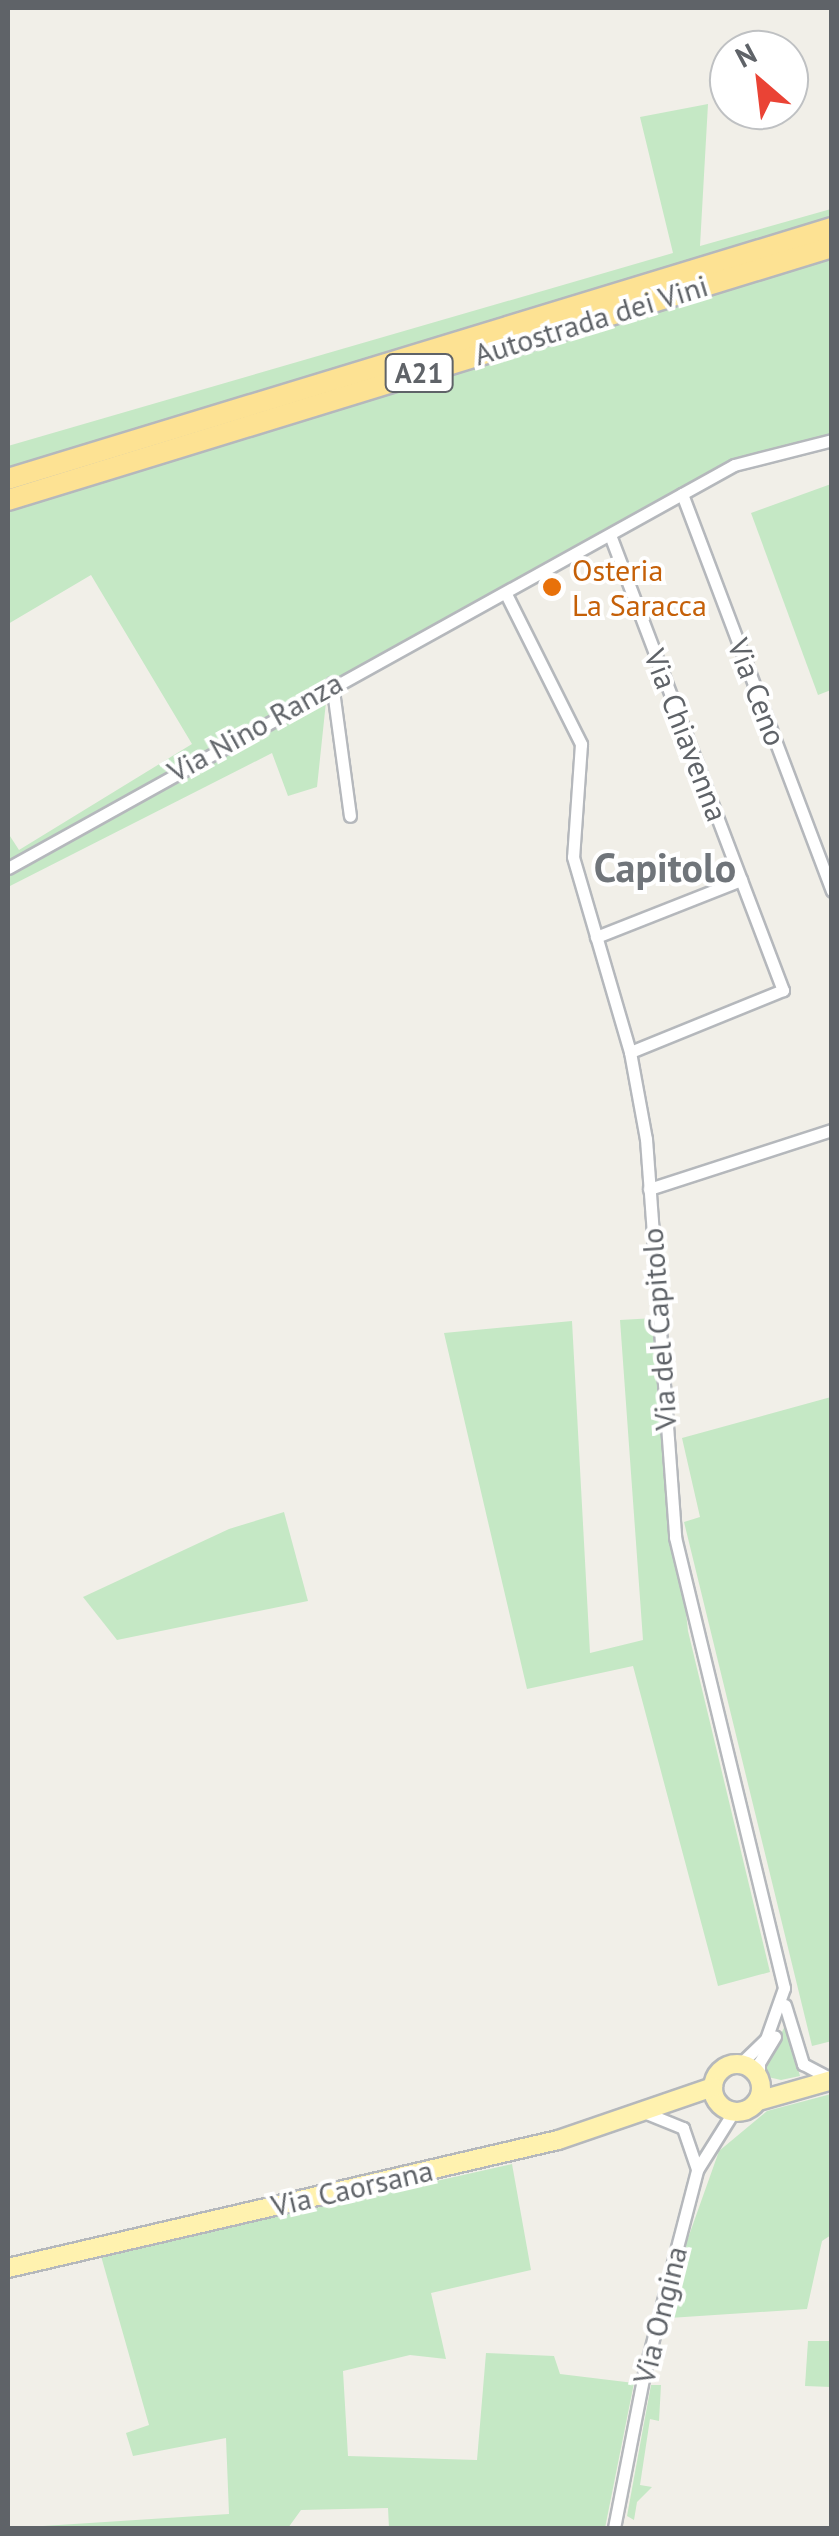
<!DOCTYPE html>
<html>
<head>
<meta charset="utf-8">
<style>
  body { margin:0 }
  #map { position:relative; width:839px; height:2536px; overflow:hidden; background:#f1efe8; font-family:"PT Sans",sans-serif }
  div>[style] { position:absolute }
  .green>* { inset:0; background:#c5e8c5 }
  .roads { filter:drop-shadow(2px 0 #b5b8bc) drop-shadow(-2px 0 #b5b8bc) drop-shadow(0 2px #b5b8bc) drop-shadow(0 -2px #b5b8bc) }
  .minor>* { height:11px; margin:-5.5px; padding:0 5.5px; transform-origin:5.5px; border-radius:5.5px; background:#fff }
  .primary>* { height:18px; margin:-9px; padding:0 9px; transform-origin:9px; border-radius:9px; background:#fff2af }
  .primary>.ring { margin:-9px; padding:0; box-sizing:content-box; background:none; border:18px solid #fff2af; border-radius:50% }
  .motorway>* { height:20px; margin:-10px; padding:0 10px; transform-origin:10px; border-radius:10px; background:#fde293 }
  .dots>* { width:28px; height:28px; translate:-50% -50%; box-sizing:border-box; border:5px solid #fff; border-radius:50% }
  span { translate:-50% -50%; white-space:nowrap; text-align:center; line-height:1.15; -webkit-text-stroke:8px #fff; paint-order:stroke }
  .shield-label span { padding:2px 8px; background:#fff; border:2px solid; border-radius:8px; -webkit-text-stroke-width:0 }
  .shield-label { font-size:28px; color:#5f6368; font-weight:700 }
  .street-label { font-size:30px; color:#5f6368 }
  .food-label { font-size:30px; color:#c56008 }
  .left { translate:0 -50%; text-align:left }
  .district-label { font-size:40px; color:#70757a; font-weight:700 }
  .frame { position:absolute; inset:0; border:10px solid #5f6368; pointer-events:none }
  .north { position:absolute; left:709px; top:30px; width:100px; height:100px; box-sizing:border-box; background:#fff; border:2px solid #bfc1c3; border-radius:50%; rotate:332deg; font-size:28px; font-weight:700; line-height:40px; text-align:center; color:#5f6368 }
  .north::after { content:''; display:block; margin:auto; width:35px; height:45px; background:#ea4335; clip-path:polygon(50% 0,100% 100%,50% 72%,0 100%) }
</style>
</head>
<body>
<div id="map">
  <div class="green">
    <div style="clip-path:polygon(708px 104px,700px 246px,831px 209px,831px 444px,733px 465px,328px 683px,317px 787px,288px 796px,272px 753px,8px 887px,8px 833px,19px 850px,192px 744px,91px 575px,8px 624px,8px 446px,673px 253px,640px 117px)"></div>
    <div style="clip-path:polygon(831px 484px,831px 690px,818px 695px,751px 513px)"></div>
    <div style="clip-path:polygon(655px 1318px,688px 1631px,770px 1972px,718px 1986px,633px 1666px,527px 1689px,444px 1333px,572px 1321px,590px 1653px,643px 1640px,620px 1320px)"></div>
    <div style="clip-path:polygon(831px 1397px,832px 2041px,812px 2046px,684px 1522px,700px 1517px,682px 1438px)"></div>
    <div style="clip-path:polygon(284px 1512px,308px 1601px,117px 1640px,83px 1597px,229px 1529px)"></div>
    <div style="clip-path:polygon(786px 2024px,800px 2076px,781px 2080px,768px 2077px,764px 2067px)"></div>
    <div style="clip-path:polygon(831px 2094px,831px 2235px,822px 2241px,807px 2309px,669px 2318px,687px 2241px,719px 2151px,767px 2111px)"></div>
    <div style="clip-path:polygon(512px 2164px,531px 2270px,431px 2293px,446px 2359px,410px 2355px,343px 2371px,348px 2456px,477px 2460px,486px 2353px,554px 2356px,560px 2374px,634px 2383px,605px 2528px,389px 2528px,388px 2508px,301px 2510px,288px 2528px,12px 2528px,229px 2514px,226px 2438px,133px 2456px,126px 2433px,149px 2425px,101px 2256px)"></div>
    <div style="clip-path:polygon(808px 2341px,831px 2341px,831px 2387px,805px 2386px)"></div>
    <div style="clip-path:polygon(651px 2385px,661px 2385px,659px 2421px,650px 2419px,640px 2485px,652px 2487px,637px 2502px,634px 2520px,627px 2516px)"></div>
  </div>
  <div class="roads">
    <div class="minor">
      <div style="left:682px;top:494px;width:424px;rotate:69.3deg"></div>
      <div style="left:610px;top:535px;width:487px;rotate:69.2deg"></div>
      <div style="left:783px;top:990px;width:165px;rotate:157.9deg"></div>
      <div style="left:506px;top:594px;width:168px;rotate:63.4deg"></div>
      <div style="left:581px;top:744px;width:113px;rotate:94deg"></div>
      <div style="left:573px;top:857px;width:203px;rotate:73.7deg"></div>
      <div style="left:630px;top:1052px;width:88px;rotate:79.6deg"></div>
      <div style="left:646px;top:1139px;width:399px;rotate:85.8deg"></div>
      <div style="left:675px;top:1537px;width:464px;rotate:76.4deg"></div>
      <div style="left:784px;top:1988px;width:54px;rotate:109.4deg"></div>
      <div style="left:766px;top:2039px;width:36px;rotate:136deg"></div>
      <div style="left:332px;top:683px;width:134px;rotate:82.3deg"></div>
      <div style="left:8px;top:868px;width:830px;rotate:-29.03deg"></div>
      <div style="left:734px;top:465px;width:101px;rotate:-14.3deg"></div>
      <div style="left:596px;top:937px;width:156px;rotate:-21.5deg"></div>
      <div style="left:649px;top:1189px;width:192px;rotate:-17.9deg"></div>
      <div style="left:785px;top:2005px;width:62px;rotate:73deg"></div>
      <div style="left:803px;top:2064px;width:27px;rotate:28deg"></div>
      <div style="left:759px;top:2078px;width:15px;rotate:-90deg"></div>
      <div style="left:759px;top:2063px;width:31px;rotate:-59deg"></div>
      <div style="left:646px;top:2113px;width:40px;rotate:22deg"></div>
      <div style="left:683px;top:2128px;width:43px;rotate:71.1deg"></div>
      <div style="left:614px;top:2528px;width:157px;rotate:-79deg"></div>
      <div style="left:644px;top:2374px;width:211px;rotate:-75.4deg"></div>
      <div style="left:697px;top:2170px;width:70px;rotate:-57.9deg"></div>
    </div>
    <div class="primary">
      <div class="ring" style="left:713px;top:2064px;width:30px;height:30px"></div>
      <div style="left:758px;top:2101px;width:77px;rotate:-15.8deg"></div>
      <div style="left:8px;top:2268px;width:565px;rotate:-13.1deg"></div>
      <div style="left:558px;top:2140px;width:164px;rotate:-18.9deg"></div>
    </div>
    <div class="motorway">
      <div style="left:8px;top:479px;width:861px;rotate:-16.94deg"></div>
      <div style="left:8px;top:500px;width:862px;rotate:-17.07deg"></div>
    </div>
  </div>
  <div class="dots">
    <div style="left:552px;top:587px;background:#e8710a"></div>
  </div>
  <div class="shield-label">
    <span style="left:419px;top:373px">A21</span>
  </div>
  <div class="street-label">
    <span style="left:591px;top:320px;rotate:-17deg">Autostrada dei Vini</span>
    <span style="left:757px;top:692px;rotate:69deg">Via Ceno</span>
    <span style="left:255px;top:727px;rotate:-29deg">Via Nino Ranza</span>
    <span style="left:686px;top:735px;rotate:69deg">Via Chiavenna</span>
    <span style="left:659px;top:1329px;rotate:-94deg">Via del Capitolo</span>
    <span style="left:352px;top:2188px;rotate:-13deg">Via Caorsana</span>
    <span style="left:660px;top:2315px;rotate:-76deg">Via Ongina</span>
  </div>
  <div class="food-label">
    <span class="left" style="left:572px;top:587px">Osteria<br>La Saracca</span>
  </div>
  <div class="district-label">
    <span style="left:665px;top:867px">Capitolo</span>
  </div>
  <div class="frame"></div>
  <div class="north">N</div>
</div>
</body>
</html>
